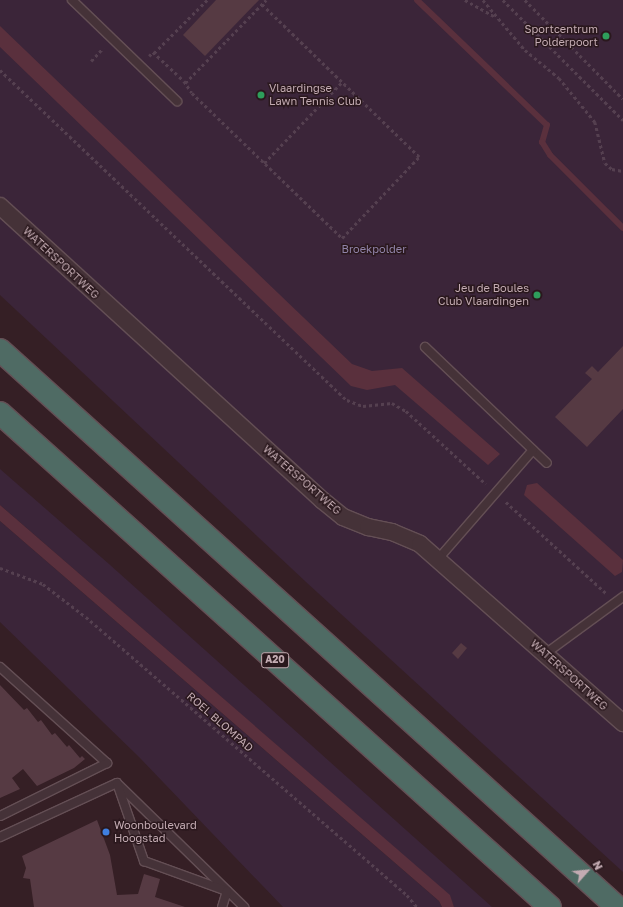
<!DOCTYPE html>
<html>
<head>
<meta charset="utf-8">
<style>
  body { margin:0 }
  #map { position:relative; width:623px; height:907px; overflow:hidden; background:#351f25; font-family:"Golos Text",sans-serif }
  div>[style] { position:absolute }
  .green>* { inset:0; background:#3b2539 }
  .water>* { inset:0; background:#5a303d }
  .stream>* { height:6px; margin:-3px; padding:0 3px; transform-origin:3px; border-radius:3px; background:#5a303d }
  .building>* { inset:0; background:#563a43 }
  .path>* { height:2.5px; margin-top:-1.25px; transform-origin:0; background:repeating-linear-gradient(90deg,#554050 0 3px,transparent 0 6px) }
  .roads { filter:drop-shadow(1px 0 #644f55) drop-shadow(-1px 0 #644f55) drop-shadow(0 1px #644f55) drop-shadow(0 -1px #644f55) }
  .lane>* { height:8px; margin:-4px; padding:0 4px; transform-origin:4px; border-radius:4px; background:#453238 }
  .street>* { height:16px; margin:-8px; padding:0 8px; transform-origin:8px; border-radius:8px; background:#453238 }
  .highway>* { height:22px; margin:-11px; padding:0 11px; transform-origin:11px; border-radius:11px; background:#4f6b64 }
  .dots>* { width:11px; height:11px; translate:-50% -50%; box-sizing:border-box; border:2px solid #2a181d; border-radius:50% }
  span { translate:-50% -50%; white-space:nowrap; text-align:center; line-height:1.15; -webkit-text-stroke:3px #2a181d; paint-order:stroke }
  .shield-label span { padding:1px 3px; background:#2a181d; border:1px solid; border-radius:3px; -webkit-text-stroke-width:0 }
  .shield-label { font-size:10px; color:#c3abb2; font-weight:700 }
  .poi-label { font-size:11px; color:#c3abb2 }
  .right { translate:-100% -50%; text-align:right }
  .left { translate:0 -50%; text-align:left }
  .park-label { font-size:11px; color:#9083a8 }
  .street-label { font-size:11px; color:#c3abb2 }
  .north { position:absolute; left:567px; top:851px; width:40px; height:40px; -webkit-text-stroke:3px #2a181d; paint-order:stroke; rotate:63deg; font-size:11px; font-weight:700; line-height:16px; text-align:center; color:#c3abb2 }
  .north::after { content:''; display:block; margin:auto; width:14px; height:18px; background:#c3abb2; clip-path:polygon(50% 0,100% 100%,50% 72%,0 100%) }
</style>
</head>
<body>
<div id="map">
  <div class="green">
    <div style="clip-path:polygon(0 0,623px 0,623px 872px,306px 582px,0 295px)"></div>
    <div style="clip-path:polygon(0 469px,109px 564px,492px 907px,454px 907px,449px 895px,0 505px)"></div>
    <div style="clip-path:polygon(0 521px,439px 901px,442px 907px,283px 907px,139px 757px,0 622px)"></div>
  </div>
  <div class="water">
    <div style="clip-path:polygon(0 26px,352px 364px,372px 371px,402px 368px,500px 454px,488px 465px,395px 385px,367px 390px,351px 386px,0 47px)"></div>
    <div style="clip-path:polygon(537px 483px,623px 560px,622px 572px,615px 576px,524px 495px,527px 485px)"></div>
    <div style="clip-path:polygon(0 505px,450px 895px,454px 907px,442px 907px,439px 901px,0 521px)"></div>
  </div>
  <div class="stream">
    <div style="left:417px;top:0;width:180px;rotate:43.9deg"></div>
    <div style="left:547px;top:125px;width:18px;rotate:106deg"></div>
    <div style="left:542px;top:142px;width:15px;rotate:58deg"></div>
    <div style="left:550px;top:155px;width:103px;rotate:45deg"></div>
  </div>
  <div class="building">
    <div style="clip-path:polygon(216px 0,259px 0,205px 56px,183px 35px)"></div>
    <div style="clip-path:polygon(623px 346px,623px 409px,587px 447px,555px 417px,592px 379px,585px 373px,592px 366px,598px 372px)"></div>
    <div style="clip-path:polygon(461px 643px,467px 648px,458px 659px,452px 653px)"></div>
    <div style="clip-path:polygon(0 685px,24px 710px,27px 708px,38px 722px,41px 720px,52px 735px,55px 733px,67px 747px,69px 745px,80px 758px,82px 756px,85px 759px,74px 768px,37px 786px,23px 769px,12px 778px,20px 789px,0 798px)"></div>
    <div style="clip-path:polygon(97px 820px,110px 855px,117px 895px,138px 894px,144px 874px,160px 879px,155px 897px,185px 907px,34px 907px,30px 879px,23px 878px,26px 868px,22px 856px)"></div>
  </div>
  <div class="path">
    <div style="left:465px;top:0;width:35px;rotate:29deg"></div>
    <div style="left:483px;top:0;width:65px;rotate:50deg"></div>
    <div style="left:525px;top:50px;width:44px;rotate:39.5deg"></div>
    <div style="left:559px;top:78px;width:57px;rotate:50.7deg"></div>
    <div style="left:595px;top:122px;width:42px;rotate:76.3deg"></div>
    <div style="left:605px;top:163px;width:9px;rotate:41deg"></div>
    <div style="left:612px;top:169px;width:11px;rotate:10deg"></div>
    <div style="left:503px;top:0;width:170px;rotate:45deg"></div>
    <div style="left:525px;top:0;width:139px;rotate:45.3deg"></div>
    <div style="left:154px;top:53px;width:75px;rotate:-45deg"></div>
    <div style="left:149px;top:56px;width:6px;rotate:-45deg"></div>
    <div style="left:153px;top:52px;width:42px;rotate:43.1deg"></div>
    <div style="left:184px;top:81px;width:14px;rotate:56deg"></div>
    <div style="left:192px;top:93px;width:209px;rotate:44deg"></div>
    <div style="left:342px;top:238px;width:112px;rotate:-46.5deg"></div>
    <div style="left:419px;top:157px;width:219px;rotate:-135.9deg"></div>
    <div style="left:91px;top:61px;width:18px;rotate:-47deg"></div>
    <div style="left:0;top:70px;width:479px;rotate:43.6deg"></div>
    <div style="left:347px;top:400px;width:17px;rotate:21deg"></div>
    <div style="left:363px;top:406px;width:29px;rotate:-6deg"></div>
    <div style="left:392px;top:403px;width:16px;rotate:30deg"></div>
    <div style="left:406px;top:411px;width:108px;rotate:42.4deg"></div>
    <div style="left:185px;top:83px;width:116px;rotate:-45.7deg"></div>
    <div style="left:264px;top:163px;width:111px;rotate:-46.1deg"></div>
    <div style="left:506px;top:502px;width:135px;rotate:42.3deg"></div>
    <div style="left:0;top:568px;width:46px;rotate:20.4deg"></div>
    <div style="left:43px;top:584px;width:54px;rotate:37.5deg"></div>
    <div style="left:86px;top:617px;width:425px;rotate:40.9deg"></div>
    <div style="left:407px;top:895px;width:16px;rotate:50deg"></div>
  </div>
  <div class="roads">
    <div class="lane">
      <div style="left:72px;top:0;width:146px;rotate:43.9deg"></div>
      <div style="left:425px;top:347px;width:168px;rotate:43.6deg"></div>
      <div style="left:439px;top:558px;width:143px;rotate:-49deg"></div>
      <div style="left:545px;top:654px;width:97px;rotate:-36.2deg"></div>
      <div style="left:0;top:667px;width:144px;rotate:41.9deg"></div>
      <div style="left:107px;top:763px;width:119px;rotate:153.6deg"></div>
      <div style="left:119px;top:785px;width:175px;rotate:44.3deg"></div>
      <div style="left:0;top:837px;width:129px;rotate:-24.8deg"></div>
      <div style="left:117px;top:783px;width:83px;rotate:70.9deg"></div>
      <div style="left:144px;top:861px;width:88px;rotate:19.9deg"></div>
      <div style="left:227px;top:891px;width:17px;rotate:107deg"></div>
    </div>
    <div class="street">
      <div style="left:0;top:206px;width:436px;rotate:42.4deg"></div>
      <div style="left:322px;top:500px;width:27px;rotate:39deg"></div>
      <div style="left:343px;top:517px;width:27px;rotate:22deg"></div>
      <div style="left:368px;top:527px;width:25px;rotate:12deg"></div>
      <div style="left:392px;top:532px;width:30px;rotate:23deg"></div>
      <div style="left:420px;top:544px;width:271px;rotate:41.4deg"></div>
    </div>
    <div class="highway">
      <div style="left:0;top:350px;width:831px;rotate:42.07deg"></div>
      <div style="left:0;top:413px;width:739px;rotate:41.93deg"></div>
    </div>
  </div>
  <div class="dots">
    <div style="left:606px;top:36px;background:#2e9e5b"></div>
    <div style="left:261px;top:95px;background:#2e9e5b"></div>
    <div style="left:537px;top:295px;background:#2e9e5b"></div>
    <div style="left:106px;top:832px;background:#3f7fe0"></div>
  </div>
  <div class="shield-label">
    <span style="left:275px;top:660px">A20</span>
  </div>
  <div class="poi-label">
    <span class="right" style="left:598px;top:36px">Sportcentrum<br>Polderpoort</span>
    <span class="left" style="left:269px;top:95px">Vlaardingse<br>Lawn Tennis Club</span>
    <span class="right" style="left:529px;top:295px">Jeu de Boules<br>Club Vlaardingen</span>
    <span class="left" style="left:114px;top:832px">Woonboulevard<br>Hoogstad</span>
  </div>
  <div class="park-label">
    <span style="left:374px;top:249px">Broekpolder</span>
  </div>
  <div class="street-label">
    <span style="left:61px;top:263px;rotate:43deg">WATERSPORTWEG</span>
    <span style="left:302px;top:480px;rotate:41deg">WATERSPORTWEG</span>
    <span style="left:569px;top:675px;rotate:42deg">WATERSPORTWEG</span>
    <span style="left:220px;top:722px;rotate:41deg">ROEL BLOMPAD</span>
  </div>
  <div class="north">N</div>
</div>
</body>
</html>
